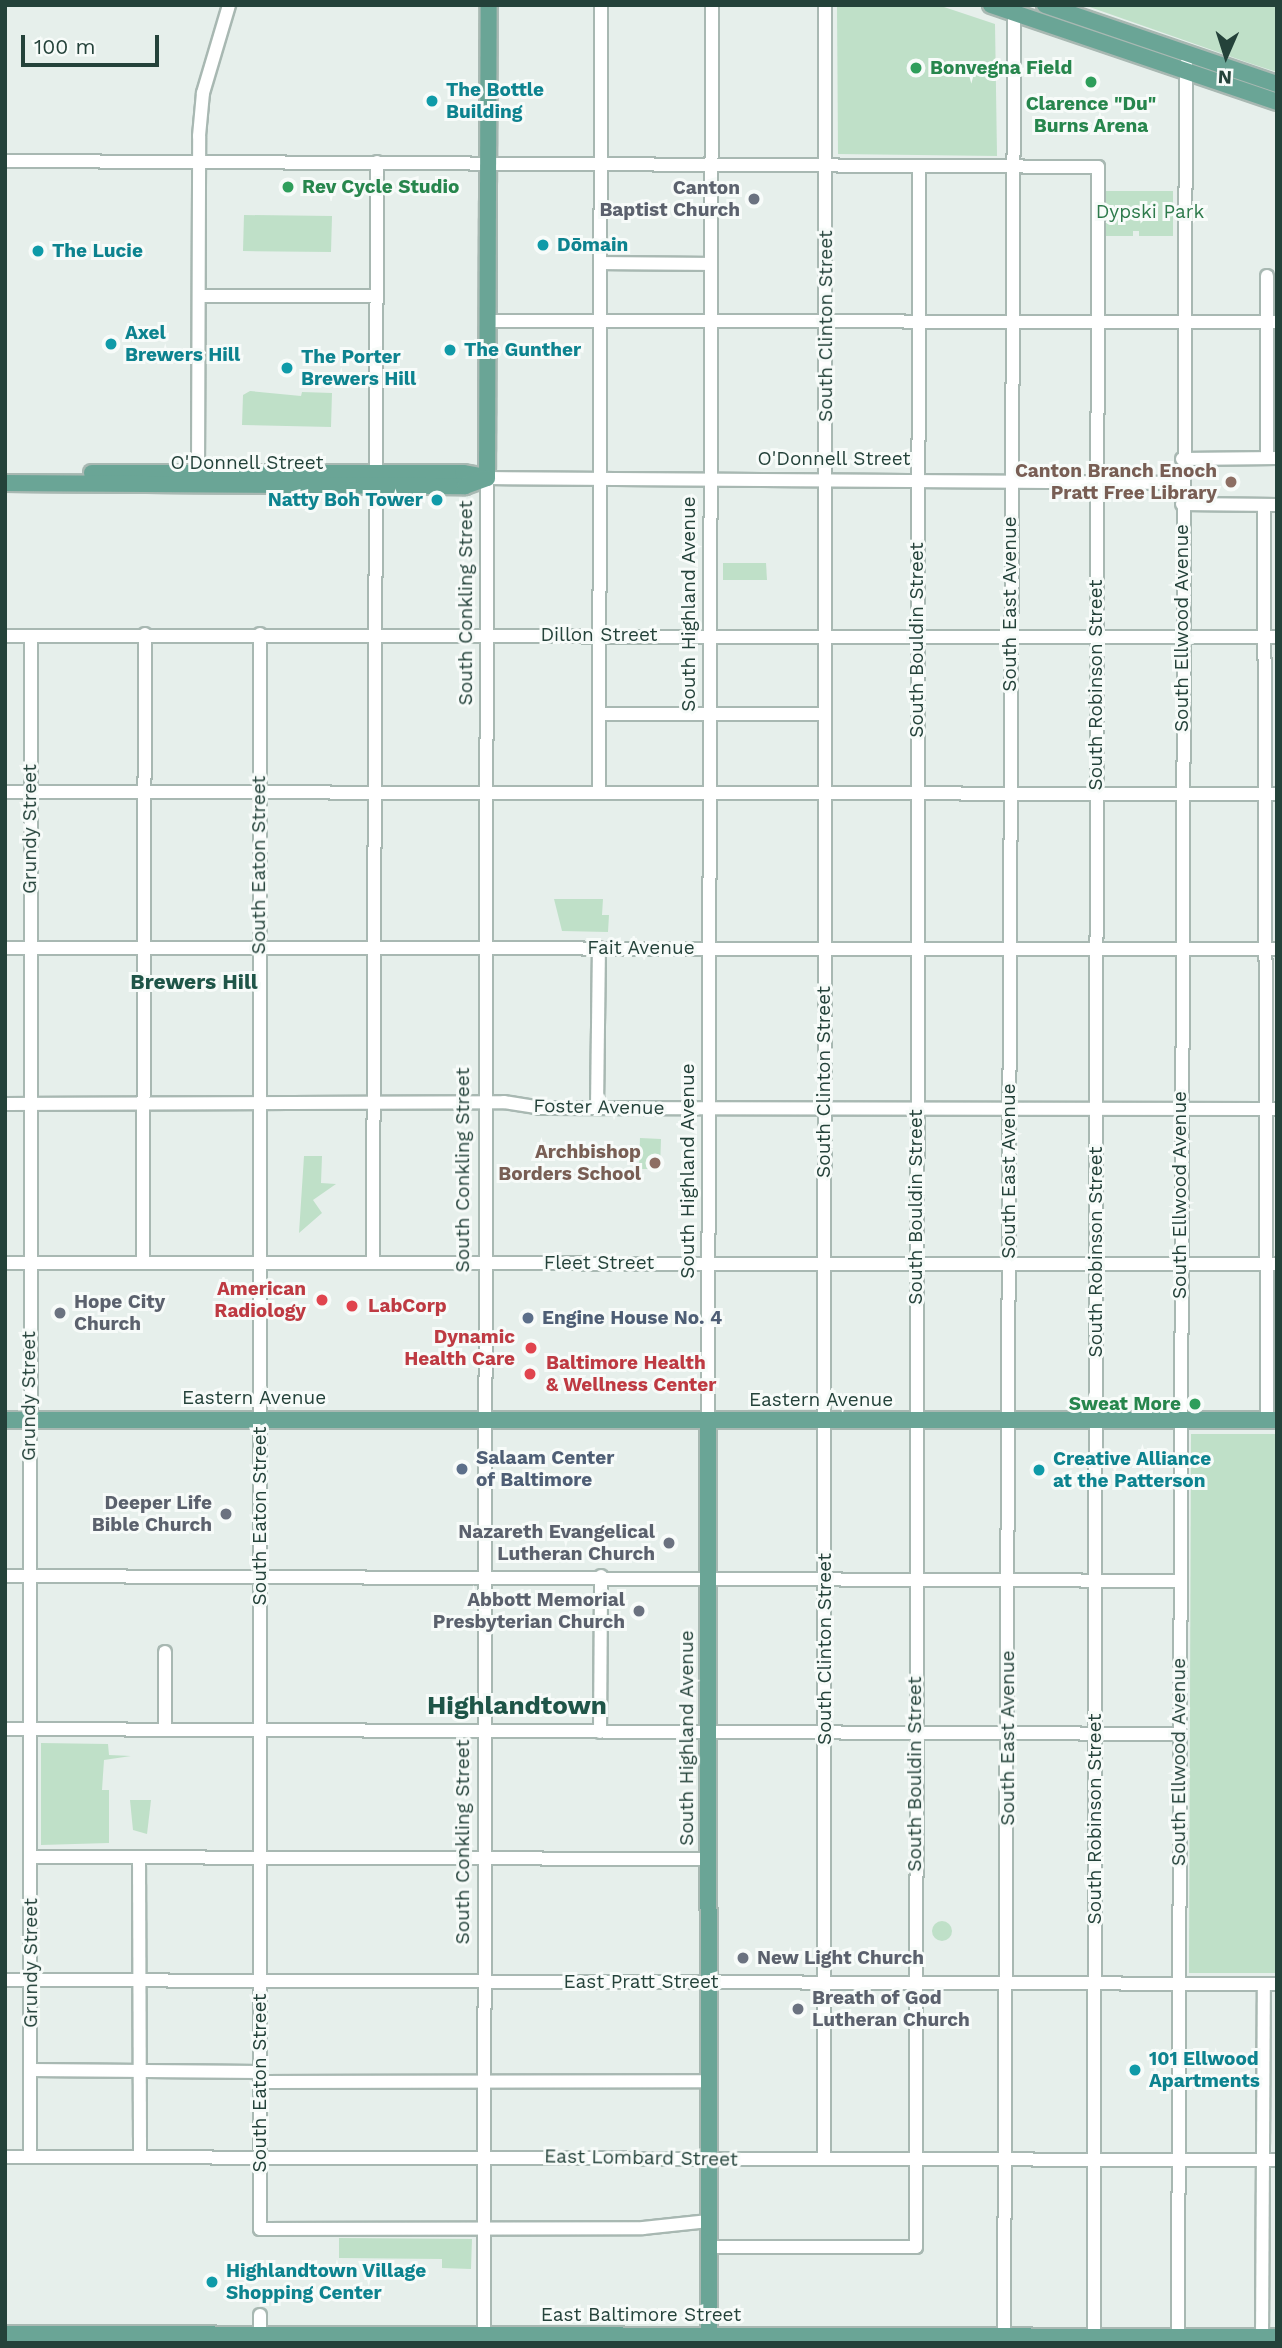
<!DOCTYPE html>
<html>
<head>
<meta charset="utf-8">
<style>
  body { margin:0 }
  #map { position:relative; width:1282px; height:2348px; overflow:hidden; background:#e6efeb; font-family:"Work Sans",sans-serif }
  div>[style] { position:absolute }
  .green>* { inset:0; background:#bfe0c8 }
  .round { border-radius:50% }
  .roads { filter:drop-shadow(2px 0 #a8b8b2) drop-shadow(-2px 0 #a8b8b2) drop-shadow(0 2px #a8b8b2) drop-shadow(0 -2px #a8b8b2) }
  .minor>* { height:12px; margin:-6px; padding:0 6px; transform-origin:6px; border-radius:6px; background:#fff }
  .major>* { height:16px; margin:-8px; padding:0 8px; transform-origin:8px; border-radius:8px; background:#6aa596 }
  .dots>* { width:19px; height:19px; translate:-50% -50%; box-sizing:border-box; border:4px solid #f7fbf9; border-radius:50% }
  span { translate:-50% -50%; white-space:nowrap; text-align:center; line-height:1.15; -webkit-text-stroke:6px #f7fbf9; paint-order:stroke }
  .leisure-label { font-size:19px; color:#27864d; font-weight:700 }
  .left { translate:0 -50%; text-align:left }
  .right { translate:-100% -50%; text-align:right }
  .culture-label { font-size:19px; color:#0d838f; font-weight:700 }
  .worship-label { font-size:19px; color:#5b616d; font-weight:700 }
  .park-label { font-size:19px; color:#2d7a4b }
  .street-label { font-size:19px; color:#24423a }
  .education-label { font-size:19px; color:#785e54; font-weight:700 }
  .health-label { font-size:19px; color:#be3a42; font-weight:700 }
  .service-label { font-size:19px; color:#4e5e75; font-weight:700 }
  .neighbourhood-label { font-size:21px; color:#1f5548; font-weight:700 }
  .district-label { font-size:26px; color:#1f5548; font-weight:700 }
  .frame { position:absolute; inset:0; border:7px solid #24423a; pointer-events:none }
  .north { position:absolute; left:1191px; top:21px; width:70px; height:70px; -webkit-text-stroke:5px #f7fbf9; paint-order:stroke; rotate:183deg; font-size:19px; font-weight:700; line-height:28px; text-align:center; color:#24423a }
  .north::after { content:''; display:block; margin:auto; width:24px; height:32px; background:#24423a; clip-path:polygon(50% 0,100% 100%,50% 72%,0 100%) }
  .scale { position:absolute; left:21px; top:35px; width:138px; height:32px; box-sizing:border-box; border:4px solid #24423a; border-top:0; padding-left:9px; font-size:21px; line-height:24px; white-space:nowrap; color:#24423a; -webkit-text-stroke:5px #f7fbf9; paint-order:stroke }
</style>
</head>
<body>
<div id="map">
  <div class="green">
    <div style="clip-path:polygon(837px 5px,938px 5px,995px 24px,997px 156px,838px 154px)"></div>
    <div style="clip-path:polygon(1084px 5px,1277px 5px,1277px 72px,1249px 63px)"></div>
    <div style="clip-path:polygon(1103px 191px,1173px 191px,1173px 236px,1139px 236px,1139px 231px,1133px 231px,1133px 236px,1103px 236px)"></div>
    <div style="clip-path:polygon(244px 215px,332px 216px,331px 252px,243px 251px)"></div>
    <div style="clip-path:polygon(250px 391px,301px 396px,302px 392px,332px 393px,331px 427px,242px 425px,243px 395px)"></div>
    <div style="clip-path:polygon(723px 563px,766px 563px,767px 580px,723px 580px)"></div>
    <div style="clip-path:polygon(554px 899px,603px 899px,602px 915px,609px 915px,608px 932px,562px 931px)"></div>
    <div style="clip-path:polygon(640px 1138px,661px 1139px,660px 1169px,639px 1169px)"></div>
    <div style="clip-path:polygon(304px 1156px,322px 1156px,321px 1183px,336px 1184px,313px 1200px,322px 1213px,299px 1233px)"></div>
    <div style="clip-path:polygon(1191px 1434px,1277px 1434px,1277px 1973px,1189px 1973px)"></div>
    <div style="clip-path:polygon(41px 1743px,108px 1744px,109px 1755px,131px 1756px,104px 1760px,102px 1790px,109px 1790px,109px 1843px,41px 1845px)"></div>
    <div style="clip-path:polygon(130px 1800px,151px 1800px,147px 1834px,133px 1830px)"></div>
    <div class="round" style="left:932px;top:1921px;width:20px;height:20px"></div>
    <div style="clip-path:polygon(339px 2238px,472px 2239px,471px 2269px,442px 2268px,442px 2259px,339px 2258px)"></div>
  </div>
  <div class="roads">
    <div class="minor">
      <div style="left:5px;top:161px;width:1093px;rotate:0.31deg"></div>
      <div style="left:1098px;top:167px;width:2170px;rotate:90.11deg"></div>
      <div style="left:600px;top:263px;width:111px;rotate:0.5deg"></div>
      <div style="left:200px;top:296px;width:176px"></div>
      <div style="left:488px;top:321px;width:789px;rotate:0.07deg"></div>
      <div style="left:1267px;top:458px;width:182px;rotate:-90deg"></div>
      <div style="left:1182px;top:459px;width:95px;rotate:-0.6deg"></div>
      <div style="left:198px;top:473px;width:337px;rotate:-89.8deg"></div>
      <div style="left:199px;top:136px;width:43px;rotate:-84.7deg"></div>
      <div style="left:203px;top:93px;width:92px;rotate:-73.5deg"></div>
      <div style="left:1182px;top:504px;width:95px;rotate:0.6deg"></div>
      <div style="left:1264px;top:505px;width:915px;rotate:89.81deg"></div>
      <div style="left:260px;top:634px;width:1595px;rotate:90deg"></div>
      <div style="left:260px;top:2229px;width:383px;rotate:-0.1deg"></div>
      <div style="left:643px;top:2228px;width:66px;rotate:-6.1deg"></div>
      <div style="left:5px;top:636px;width:1272px;rotate:0.05deg"></div>
      <div style="left:599px;top:714px;width:226px"></div>
      <div style="left:5px;top:792px;width:1272px;rotate:0.09deg"></div>
      <div style="left:599px;top:792px;width:787px;rotate:-89.85deg"></div>
      <div style="left:5px;top:948px;width:1272px;rotate:0.05deg"></div>
      <div style="left:5px;top:1104px;width:499px;rotate:-0.2deg"></div>
      <div style="left:504px;top:1102px;width:36px;rotate:9deg"></div>
      <div style="left:540px;top:1108px;width:737px;rotate:0.08deg"></div>
      <div style="left:597px;top:1108px;width:160px;rotate:-89.3deg"></div>
      <div style="left:373px;top:1262px;width:1100px;rotate:-89.79deg"></div>
      <div style="left:5px;top:1263px;width:1272px;rotate:0.05deg"></div>
      <div style="left:143px;top:1263px;width:629px;rotate:-89.82deg"></div>
      <div style="left:708px;top:1420px;width:1415px;rotate:-89.84deg"></div>
      <div style="left:5px;top:1576px;width:1176px;rotate:0.24deg"></div>
      <div style="left:165px;top:1652px;width:78px;rotate:90deg"></div>
      <div style="left:5px;top:1729px;width:1174px;rotate:0.24deg"></div>
      <div style="left:600px;top:1732px;width:156px;rotate:-89.6deg"></div>
      <div style="left:32px;top:1857px;width:676px;rotate:0.17deg"></div>
      <div style="left:139px;top:1857px;width:299px;rotate:89.8deg"></div>
      <div style="left:5px;top:1980px;width:1272px;rotate:0.18deg"></div>
      <div style="left:31px;top:2070px;width:229px;rotate:0.5deg"></div>
      <div style="left:260px;top:2082px;width:448px;rotate:-0.1deg"></div>
      <div style="left:5px;top:2157px;width:1272px;rotate:0.14deg"></div>
      <div style="left:30px;top:2157px;width:1521px;rotate:-89.96deg"></div>
      <div style="left:824px;top:2159px;width:2154px;rotate:-89.97deg"></div>
      <div style="left:709px;top:2247px;width:207px"></div>
      <div style="left:916px;top:2247px;width:2081px;rotate:-89.92deg"></div>
      <div style="left:260px;top:2315px;width:20px;rotate:90deg"></div>
      <div style="left:1004px;top:2336px;width:2330px;rotate:-89.75deg"></div>
      <div style="left:484px;top:2342px;width:1864px;rotate:-89.91deg"></div>
      <div style="left:487px;top:478px;width:695px;rotate:0.41deg"></div>
      <div style="left:1178px;top:2343px;width:2279px;rotate:-89.8deg"></div>
      <div style="left:1262px;top:2343px;width:359px;rotate:-89.7deg"></div>
    </div>
    <div class="major">
      <div style="left:991px;top:5px;width:302px;rotate:18.7deg"></div>
      <div style="left:1045px;top:5px;width:245px;rotate:18.8deg"></div>
      <div style="left:92px;top:473px;width:371px"></div>
      <div style="left:463px;top:473px;width:22px;rotate:10deg"></div>
      <div style="left:487px;top:478px;width:473px;rotate:-89.8deg"></div>
      <div style="left:5px;top:483px;width:460px;rotate:0.4deg"></div>
      <div style="left:465px;top:486px;width:23px;rotate:-20deg"></div>
      <div style="left:5px;top:1420px;width:1272px"></div>
      <div style="left:708px;top:1420px;width:923px;rotate:89.94deg"></div>
      <div style="left:5px;top:2334px;width:1272px;rotate:0.14deg"></div>
    </div>
  </div>
  <div class="dots">
    <div style="left:916px;top:68px;background:#2e9e5b"></div>
    <div style="left:1091px;top:82px;background:#2e9e5b"></div>
    <div style="left:432px;top:101px;background:#0f9aa8"></div>
    <div style="left:288px;top:187px;background:#2e9e5b"></div>
    <div style="left:754px;top:199px;background:#6b7280"></div>
    <div style="left:543px;top:245px;background:#0f9aa8"></div>
    <div style="left:38px;top:251px;background:#0f9aa8"></div>
    <div style="left:111px;top:344px;background:#0f9aa8"></div>
    <div style="left:450px;top:350px;background:#0f9aa8"></div>
    <div style="left:287px;top:368px;background:#0f9aa8"></div>
    <div style="left:1231px;top:482px;background:#8d6e63"></div>
    <div style="left:437px;top:500px;background:#0f9aa8"></div>
    <div style="left:655px;top:1163px;background:#8d6e63"></div>
    <div style="left:322px;top:1300px;background:#e0444e"></div>
    <div style="left:352px;top:1306px;background:#e0444e"></div>
    <div style="left:60px;top:1313px;background:#6b7280"></div>
    <div style="left:528px;top:1318px;background:#5c6f8a"></div>
    <div style="left:531px;top:1348px;background:#e0444e"></div>
    <div style="left:530px;top:1374px;background:#e0444e"></div>
    <div style="left:1195px;top:1404px;background:#2e9e5b"></div>
    <div style="left:462px;top:1469px;background:#5c6f8a"></div>
    <div style="left:1039px;top:1470px;background:#0f9aa8"></div>
    <div style="left:226px;top:1514px;background:#6b7280"></div>
    <div style="left:669px;top:1543px;background:#6b7280"></div>
    <div style="left:639px;top:1611px;background:#6b7280"></div>
    <div style="left:743px;top:1958px;background:#6b7280"></div>
    <div style="left:798px;top:2009px;background:#6b7280"></div>
    <div style="left:1135px;top:2070px;background:#0f9aa8"></div>
    <div style="left:212px;top:2282px;background:#0f9aa8"></div>
  </div>
  <div class="leisure-label">
    <span class="left" style="left:930px;top:68px">Bonvegna Field</span>
    <span style="left:1091px;top:115px">Clarence "Du"<br>Burns Arena</span>
    <span class="left" style="left:302px;top:187px">Rev Cycle Studio</span>
    <span class="right" style="left:1181px;top:1404px">Sweat More</span>
  </div>
  <div class="culture-label">
    <span class="left" style="left:446px;top:101px">The Bottle<br>Building</span>
    <span class="left" style="left:557px;top:245px">Dōmain</span>
    <span class="left" style="left:52px;top:251px">The Lucie</span>
    <span class="left" style="left:125px;top:344px">Axel<br>Brewers Hill</span>
    <span class="left" style="left:464px;top:350px">The Gunther</span>
    <span class="left" style="left:301px;top:368px">The Porter<br>Brewers Hill</span>
    <span class="right" style="left:423px;top:500px">Natty Boh Tower</span>
    <span class="left" style="left:1053px;top:1470px">Creative Alliance<br>at the Patterson</span>
    <span class="left" style="left:1149px;top:2070px">101 Ellwood<br>Apartments</span>
    <span class="left" style="left:226px;top:2282px">Highlandtown Village<br>Shopping Center</span>
  </div>
  <div class="worship-label">
    <span class="right" style="left:740px;top:199px">Canton<br>Baptist Church</span>
    <span class="left" style="left:74px;top:1313px">Hope City<br>Church</span>
    <span class="right" style="left:212px;top:1514px">Deeper Life<br>Bible Church</span>
    <span class="right" style="left:655px;top:1543px">Nazareth Evangelical<br>Lutheran Church</span>
    <span class="right" style="left:625px;top:1611px">Abbott Memorial<br>Presbyterian Church</span>
    <span class="left" style="left:757px;top:1958px">New Light Church</span>
    <span class="left" style="left:812px;top:2009px">Breath of God<br>Lutheran Church</span>
  </div>
  <div class="park-label">
    <span style="left:1150px;top:212px">Dypski Park</span>
  </div>
  <div class="street-label">
    <span style="left:826px;top:326px;rotate:-90deg">South Clinton Street</span>
    <span style="left:834px;top:459px">O'Donnell Street</span>
    <span style="left:247px;top:463px">O'Donnell Street</span>
    <span style="left:466px;top:603px;rotate:-90deg">South Conkling Street</span>
    <span style="left:689px;top:604px;rotate:-90deg">South Highland Avenue</span>
    <span style="left:1010px;top:604px;rotate:-90deg">South East Avenue</span>
    <span style="left:1182px;top:628px;rotate:-90deg">South Ellwood Avenue</span>
    <span style="left:599px;top:635px">Dillon Street</span>
    <span style="left:917px;top:640px;rotate:-90deg">South Bouldin Street</span>
    <span style="left:1096px;top:685px;rotate:-90deg">South Robinson Street</span>
    <span style="left:30px;top:829px;rotate:-90deg">Grundy Street</span>
    <span style="left:259px;top:865px;rotate:-90deg">South Eaton Street</span>
    <span style="left:641px;top:948px">Fait Avenue</span>
    <span style="left:824px;top:1082px;rotate:-90deg">South Clinton Street</span>
    <span style="left:599px;top:1107px;rotate:1deg">Foster Avenue</span>
    <span style="left:463px;top:1170px;rotate:-90deg">South Conkling Street</span>
    <span style="left:688px;top:1171px;rotate:-90deg">South Highland Avenue</span>
    <span style="left:1009px;top:1171px;rotate:-90deg">South East Avenue</span>
    <span style="left:1180px;top:1195px;rotate:-90deg">South Ellwood Avenue</span>
    <span style="left:916px;top:1207px;rotate:-90deg">South Bouldin Street</span>
    <span style="left:1096px;top:1252px;rotate:-90deg">South Robinson Street</span>
    <span style="left:599px;top:1263px">Fleet Street</span>
    <span style="left:29px;top:1396px;rotate:-90deg">Grundy Street</span>
    <span style="left:254px;top:1398px">Eastern Avenue</span>
    <span style="left:821px;top:1400px">Eastern Avenue</span>
    <span style="left:260px;top:1516px;rotate:-90deg">South Eaton Street</span>
    <span style="left:825px;top:1649px;rotate:-90deg">South Clinton Street</span>
    <span style="left:687px;top:1738px;rotate:-90deg">South Highland Avenue</span>
    <span style="left:1008px;top:1738px;rotate:-90deg">South East Avenue</span>
    <span style="left:1179px;top:1762px;rotate:-90deg">South Ellwood Avenue</span>
    <span style="left:915px;top:1774px;rotate:-90deg">South Bouldin Street</span>
    <span style="left:1095px;top:1819px;rotate:-90deg">South Robinson Street</span>
    <span style="left:463px;top:1842px;rotate:-90deg">South Conkling Street</span>
    <span style="left:31px;top:1963px;rotate:-90deg">Grundy Street</span>
    <span style="left:641px;top:1982px">East Pratt Street</span>
    <span style="left:260px;top:2083px;rotate:-90deg">South Eaton Street</span>
    <span style="left:641px;top:2158px;rotate:1deg">East Lombard Street</span>
    <span style="left:641px;top:2315px">East Baltimore Street</span>
  </div>
  <div class="education-label">
    <span class="right" style="left:1217px;top:482px">Canton Branch Enoch<br>Pratt Free Library</span>
    <span class="right" style="left:641px;top:1163px">Archbishop<br>Borders School</span>
  </div>
  <div class="health-label">
    <span class="right" style="left:306px;top:1300px">American<br>Radiology</span>
    <span class="left" style="left:368px;top:1306px">LabCorp</span>
    <span class="right" style="left:515px;top:1348px">Dynamic<br>Health Care</span>
    <span class="left" style="left:546px;top:1374px">Baltimore Health<br>&amp; Wellness Center</span>
  </div>
  <div class="service-label">
    <span class="left" style="left:542px;top:1318px">Engine House No. 4</span>
    <span class="left" style="left:476px;top:1469px">Salaam Center<br>of Baltimore</span>
  </div>
  <div class="neighbourhood-label">
    <span style="left:194px;top:982px">Brewers Hill</span>
  </div>
  <div class="district-label">
    <span style="left:517px;top:1706px">Highlandtown</span>
  </div>
  <div class="frame"></div>
  <div class="north">N</div>
  <div class="scale">100 m</div>
</div>
</body>
</html>
